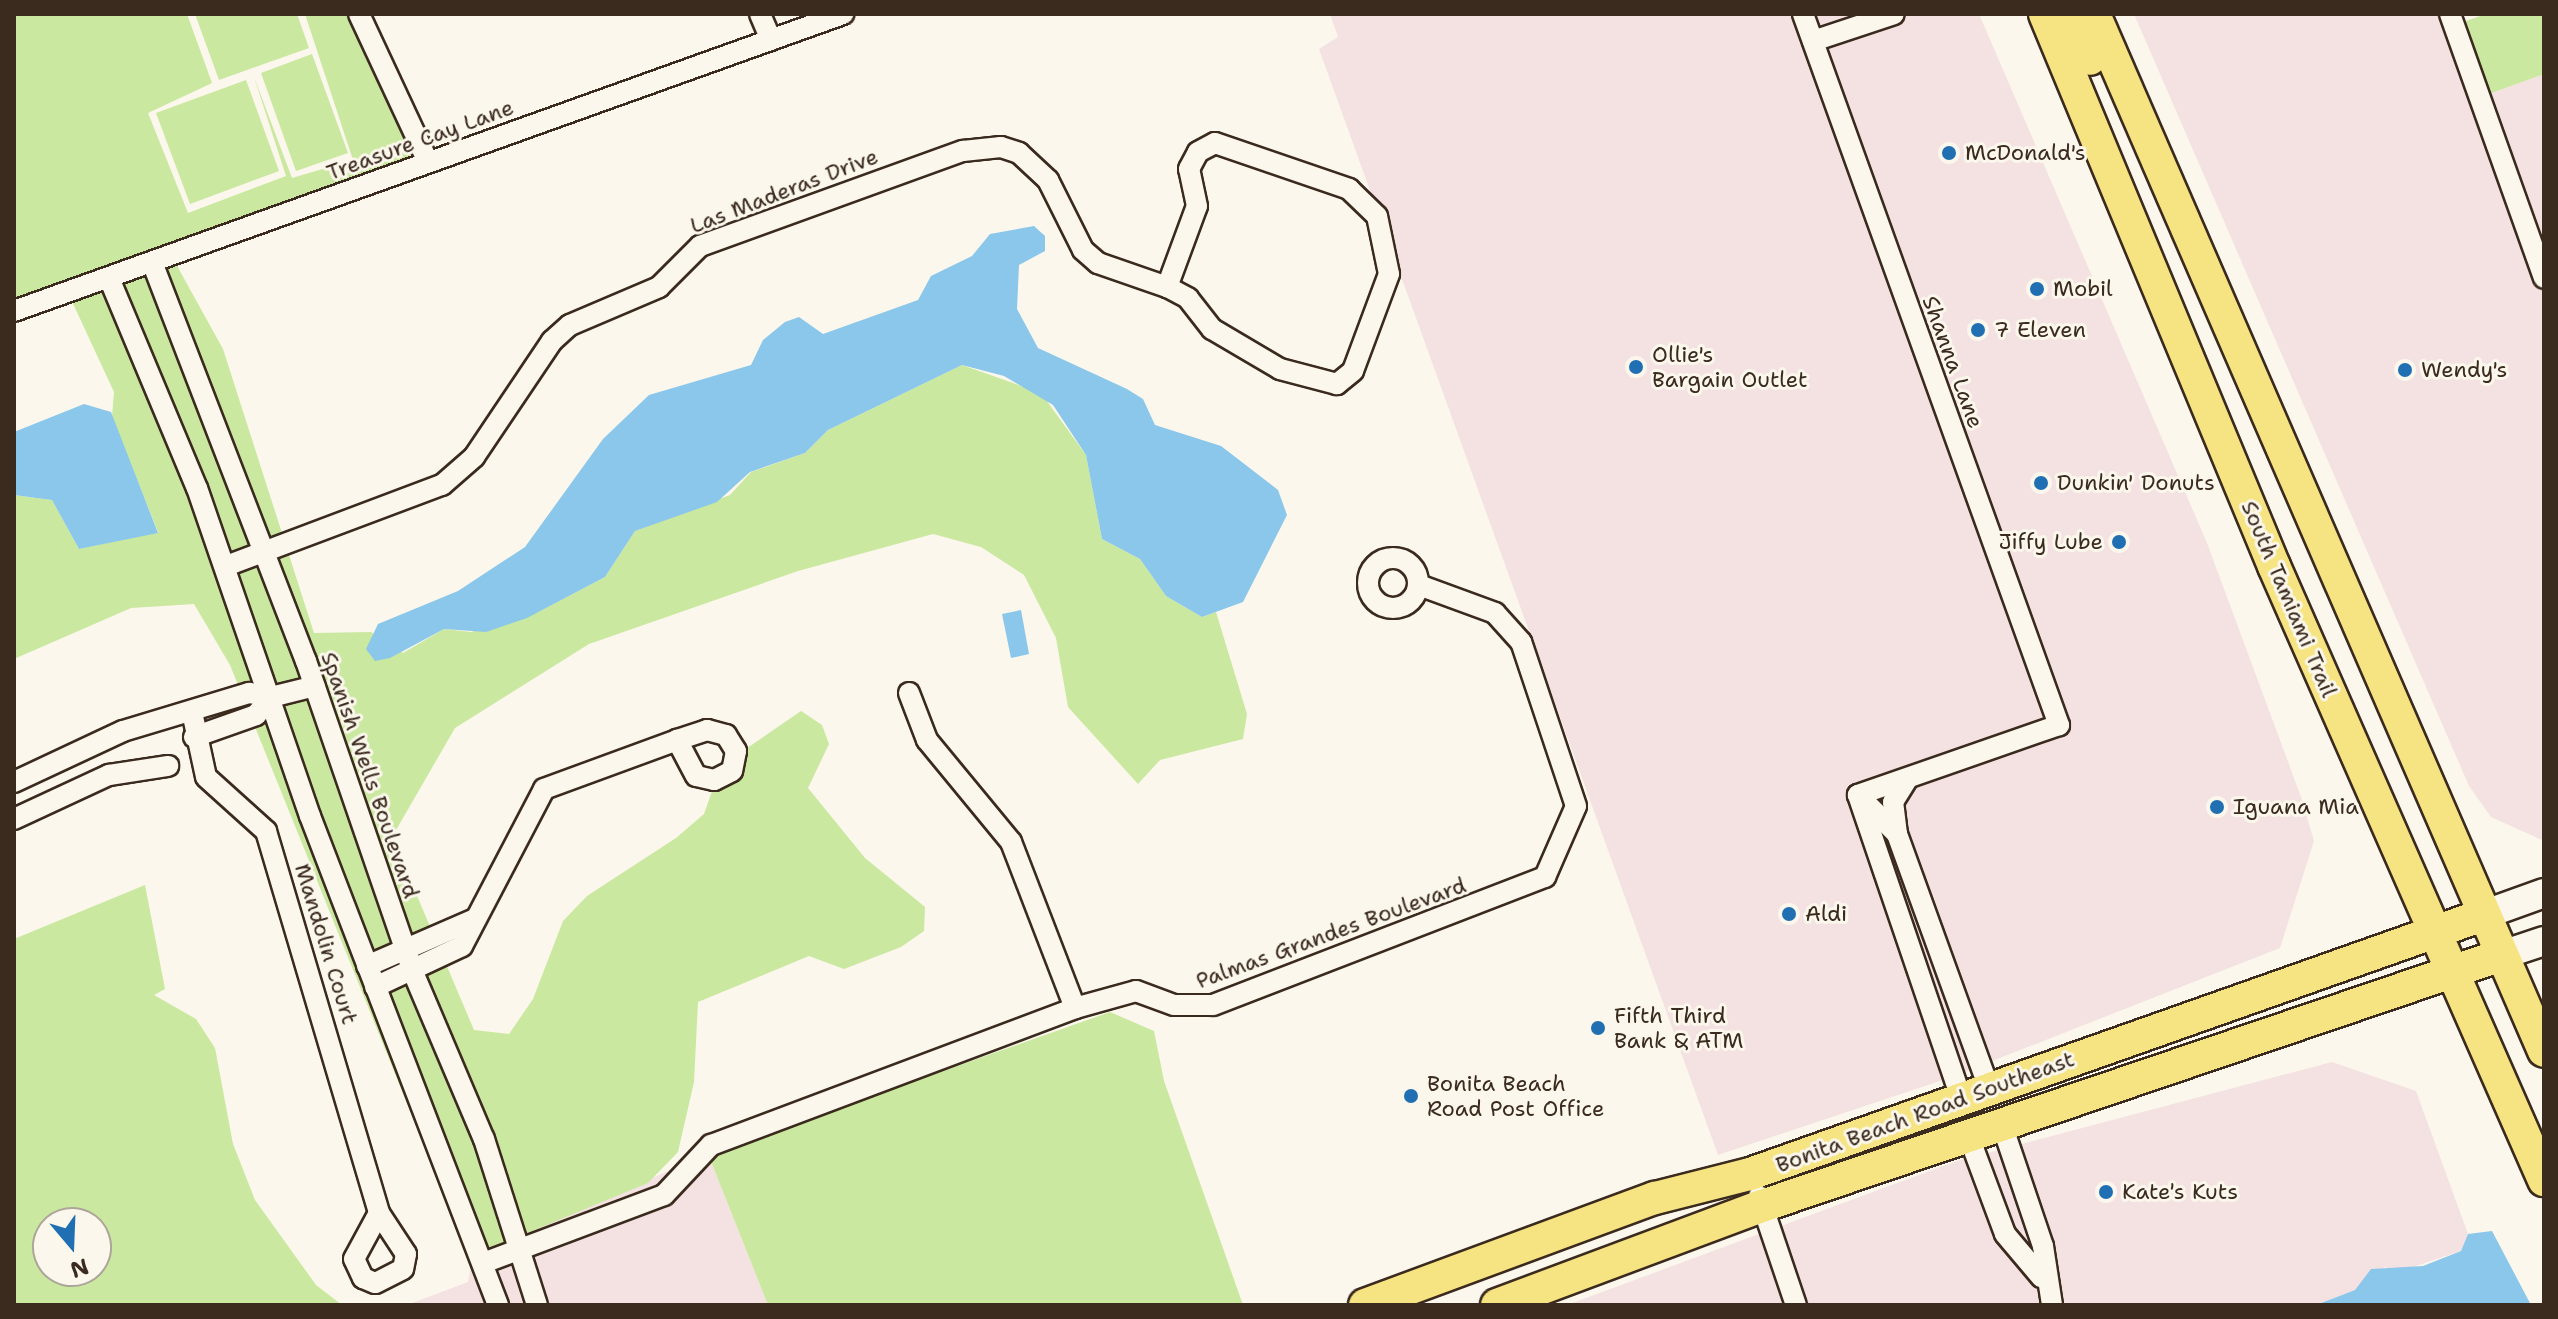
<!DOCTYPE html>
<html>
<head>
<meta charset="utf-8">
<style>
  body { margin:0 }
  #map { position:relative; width:2558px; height:1319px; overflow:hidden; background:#fbf7ec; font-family:"Shantell Sans",sans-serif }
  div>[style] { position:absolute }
  .built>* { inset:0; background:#f4e2e2 }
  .green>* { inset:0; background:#cae89f }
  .water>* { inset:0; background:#8ac7ea }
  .roads { filter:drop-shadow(2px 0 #3b2a1e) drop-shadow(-2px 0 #3b2a1e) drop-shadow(0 2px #3b2a1e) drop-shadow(0 -2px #3b2a1e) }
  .minor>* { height:20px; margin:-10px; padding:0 10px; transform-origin:10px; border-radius:10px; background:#fbf7ec }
  .minor>.ring { margin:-10px; padding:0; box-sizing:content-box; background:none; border:20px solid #fbf7ec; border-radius:50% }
  .secondary>* { height:28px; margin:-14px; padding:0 14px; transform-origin:14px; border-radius:14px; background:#fbf7ec }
  .primary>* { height:32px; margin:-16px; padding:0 16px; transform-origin:16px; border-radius:16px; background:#f6e381 }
  .dots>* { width:22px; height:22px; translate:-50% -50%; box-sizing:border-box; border:4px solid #fbf7ec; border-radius:50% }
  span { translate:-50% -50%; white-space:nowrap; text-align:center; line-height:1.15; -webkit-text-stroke:6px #fbf7ec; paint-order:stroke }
  .street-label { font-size:22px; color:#3b2a1e }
  .poi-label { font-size:22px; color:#3b2a1e }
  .left { translate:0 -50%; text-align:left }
  .right { translate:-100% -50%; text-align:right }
  .frame { position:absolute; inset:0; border:16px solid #3b2a1e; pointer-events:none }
  .north { position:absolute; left:32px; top:1207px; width:80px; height:80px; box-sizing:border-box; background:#fbf7ec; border:2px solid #aea59a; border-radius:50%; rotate:161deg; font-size:22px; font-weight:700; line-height:32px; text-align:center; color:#3b2a1e }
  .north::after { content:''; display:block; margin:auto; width:28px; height:36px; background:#1f6fb2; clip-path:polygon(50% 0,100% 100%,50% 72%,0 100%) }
</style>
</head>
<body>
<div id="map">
  <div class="built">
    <div style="clip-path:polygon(1330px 14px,1979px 14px,2207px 543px,2301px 797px,2314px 841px,2280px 948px,1949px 1078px,1718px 1155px,1319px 49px,1338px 37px)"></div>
    <div style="clip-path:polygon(2134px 14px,2460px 14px,2489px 94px,2544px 74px,2544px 841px,2491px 817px,2469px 786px)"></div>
    <div style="clip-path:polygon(2332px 1062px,2416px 1091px,2468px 1234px,2461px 1251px,2398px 1272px,2385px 1267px,2355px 1290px,2316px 1305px,1567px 1305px,1957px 1161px)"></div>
    <div style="clip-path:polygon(708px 1154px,768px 1305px,407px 1305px,468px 1282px,473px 1255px)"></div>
  </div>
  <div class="green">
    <div style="clip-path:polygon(14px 14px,187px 14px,212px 83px,148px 113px,188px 213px,286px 176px,254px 77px,292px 178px,353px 160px,305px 14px,347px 14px,364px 40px,413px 163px,171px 255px,223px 349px,314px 633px,371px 632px,403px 653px,444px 629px,471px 632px,540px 611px,605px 577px,635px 531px,730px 495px,751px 472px,805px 453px,828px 430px,962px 365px,1041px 393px,1086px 455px,1102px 539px,1140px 559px,1166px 596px,1202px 617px,1216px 612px,1247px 714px,1243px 739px,1160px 760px,1138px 784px,1068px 707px,1056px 638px,1024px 575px,981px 547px,933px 534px,798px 571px,589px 644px,455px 728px,392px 837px,474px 1030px,509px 1034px,533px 999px,563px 921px,587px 896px,676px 838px,704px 814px,717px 777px,737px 755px,801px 711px,822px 725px,829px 744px,808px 788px,865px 858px,925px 907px,924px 931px,901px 947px,844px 969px,809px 956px,698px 1002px,694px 1082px,678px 1152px,648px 1183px,469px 1257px,230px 665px,194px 604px,131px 608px,14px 659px,14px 495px,52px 500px,79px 549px,158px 532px,112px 417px,114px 392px,69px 295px,14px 314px)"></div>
    <div style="clip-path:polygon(195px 14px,297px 14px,309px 48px,219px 80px)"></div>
    <div style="clip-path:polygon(2486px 14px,2544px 14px,2544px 74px,2489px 94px,2463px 22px)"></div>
    <div style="clip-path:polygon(312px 54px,348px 153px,296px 171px,261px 73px)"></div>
    <div style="clip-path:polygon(246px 80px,279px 171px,190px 204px,156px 113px)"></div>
    <div style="clip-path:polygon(evenodd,145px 885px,165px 989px,154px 995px,196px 1019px,215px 1048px,233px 1144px,255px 1200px,316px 1285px,342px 1305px,14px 1305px,14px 939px,145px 885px,48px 1223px,96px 1223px,96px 1271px,48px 1271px,48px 1223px)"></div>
    <div style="clip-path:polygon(1110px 1012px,1154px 1031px,1164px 1081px,1243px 1305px,768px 1305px,708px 1154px)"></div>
  </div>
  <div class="water">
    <div style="clip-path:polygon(1034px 226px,1045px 236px,1045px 251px,1019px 265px,1017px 309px,1038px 348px,1127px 389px,1143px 399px,1155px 425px,1221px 446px,1278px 490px,1287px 515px,1243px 602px,1202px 617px,1166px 596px,1140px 559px,1102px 539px,1086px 455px,1053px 405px,1004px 376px,962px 365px,828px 430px,805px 453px,750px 472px,717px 502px,635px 531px,605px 577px,527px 618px,486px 632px,444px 629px,390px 658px,375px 661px,366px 649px,378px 624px,458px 591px,525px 547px,603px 439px,649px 395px,751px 365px,763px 340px,785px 322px,799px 317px,823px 334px,918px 300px,931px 276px,972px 256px,990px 234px)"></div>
    <div style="clip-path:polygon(84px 404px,111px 412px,158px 533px,79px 549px,52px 500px,14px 495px,14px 432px)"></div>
    <div style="clip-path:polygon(1021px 610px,1029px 654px,1011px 658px,1002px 614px)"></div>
    <div style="clip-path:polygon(2492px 1231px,2531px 1305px,2316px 1305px,2355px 1290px,2371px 1269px,2423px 1266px,2461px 1251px,2468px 1234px)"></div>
  </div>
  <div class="roads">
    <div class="minor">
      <div style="left:359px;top:14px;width:163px;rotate:65deg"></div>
      <div style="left:760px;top:14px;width:28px;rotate:67deg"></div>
      <div style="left:1803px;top:14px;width:756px;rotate:70.2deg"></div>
      <div style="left:2059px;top:725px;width:213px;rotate:160.8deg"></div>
      <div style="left:2450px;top:14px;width:280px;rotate:70.4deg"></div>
      <div style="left:1813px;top:41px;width:85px;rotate:-18.4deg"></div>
      <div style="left:1215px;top:143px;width:142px;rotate:18.9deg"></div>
      <div style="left:1349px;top:189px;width:39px;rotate:44deg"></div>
      <div style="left:1377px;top:216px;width:59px;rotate:78.3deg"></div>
      <div style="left:1389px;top:274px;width:103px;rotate:110.4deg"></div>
      <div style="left:1353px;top:371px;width:21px;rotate:141deg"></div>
      <div style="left:1337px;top:384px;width:59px;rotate:-165.3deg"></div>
      <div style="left:1280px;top:369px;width:79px;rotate:-149.5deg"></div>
      <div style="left:1212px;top:329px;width:39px;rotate:-128deg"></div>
      <div style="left:1188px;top:298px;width:24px;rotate:-152deg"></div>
      <div style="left:1167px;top:287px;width:86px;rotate:-69.7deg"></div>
      <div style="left:1197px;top:206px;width:38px;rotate:-102deg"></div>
      <div style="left:1189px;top:169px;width:19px;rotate:-62deg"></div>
      <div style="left:1198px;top:152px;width:19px;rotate:-28deg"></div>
      <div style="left:152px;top:262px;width:428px;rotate:68.9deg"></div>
      <div style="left:306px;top:661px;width:329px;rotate:71deg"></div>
      <div style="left:413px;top:972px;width:181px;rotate:67deg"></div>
      <div style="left:484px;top:1139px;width:174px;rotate:72.3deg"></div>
      <div style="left:109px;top:278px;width:228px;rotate:67.3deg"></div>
      <div style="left:197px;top:488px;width:347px;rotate:71deg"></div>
      <div style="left:310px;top:816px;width:524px;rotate:68.97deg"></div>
      <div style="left:14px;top:311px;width:881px;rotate:-19.71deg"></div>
      <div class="ring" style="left:1368px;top:558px;width:30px;height:30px"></div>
      <div style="left:226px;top:566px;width:231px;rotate:-20.6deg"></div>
      <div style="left:442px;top:485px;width:43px;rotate:-41.2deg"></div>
      <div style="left:474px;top:457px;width:140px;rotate:-56.1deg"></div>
      <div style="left:552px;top:341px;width:24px;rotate:-42deg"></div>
      <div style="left:570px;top:325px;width:97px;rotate:-23.1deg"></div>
      <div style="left:659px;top:287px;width:58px;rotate:-45deg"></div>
      <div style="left:700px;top:246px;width:280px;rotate:-19.9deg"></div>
      <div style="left:963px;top:151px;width:38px;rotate:-6deg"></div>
      <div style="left:1001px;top:147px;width:19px;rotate:18deg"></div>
      <div style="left:1019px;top:153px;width:40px;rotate:43deg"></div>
      <div style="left:1048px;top:180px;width:78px;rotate:63.4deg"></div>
      <div style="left:1083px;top:250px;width:20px;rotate:41deg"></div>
      <div style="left:1098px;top:263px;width:73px;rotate:19.2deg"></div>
      <div style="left:909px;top:693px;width:50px;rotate:69deg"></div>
      <div style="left:927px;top:740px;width:132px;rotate:50.5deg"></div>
      <div style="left:1011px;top:842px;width:178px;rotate:68.9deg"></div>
      <div style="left:192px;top:712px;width:66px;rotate:77.8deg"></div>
      <div style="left:206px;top:777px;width:81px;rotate:42deg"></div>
      <div style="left:266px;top:831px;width:398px;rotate:73.5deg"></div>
      <div style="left:379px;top:1213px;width:49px;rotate:56.6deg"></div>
      <div style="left:406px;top:1254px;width:15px;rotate:101deg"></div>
      <div style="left:403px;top:1269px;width:31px;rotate:153deg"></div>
      <div style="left:375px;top:1283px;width:13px;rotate:-157deg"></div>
      <div style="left:363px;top:1278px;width:21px;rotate:-115deg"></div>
      <div style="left:354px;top:1259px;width:52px;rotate:-61.5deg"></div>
      <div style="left:707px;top:730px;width:20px;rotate:15deg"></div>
      <div style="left:726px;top:735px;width:19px;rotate:58deg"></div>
      <div style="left:736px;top:751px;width:20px;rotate:101deg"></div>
      <div style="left:732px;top:771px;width:20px;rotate:153deg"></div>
      <div style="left:714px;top:780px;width:18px;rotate:-167deg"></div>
      <div style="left:696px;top:776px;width:41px;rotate:-117.8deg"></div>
      <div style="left:677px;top:740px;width:32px;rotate:-18deg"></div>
      <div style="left:194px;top:737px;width:66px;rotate:-19.5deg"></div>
      <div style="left:256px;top:715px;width:23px;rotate:-50deg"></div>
      <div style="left:14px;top:782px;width:120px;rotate:-25.1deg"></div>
      <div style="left:123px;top:731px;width:132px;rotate:-16.8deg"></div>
      <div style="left:249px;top:693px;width:22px;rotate:10deg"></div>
      <div style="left:271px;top:697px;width:45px;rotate:-14deg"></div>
      <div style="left:1858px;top:795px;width:55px;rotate:45deg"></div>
      <div style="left:1897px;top:834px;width:270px;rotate:70.1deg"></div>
      <div style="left:1858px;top:795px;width:320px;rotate:71.2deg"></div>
      <div style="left:14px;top:819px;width:105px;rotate:-24.9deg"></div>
      <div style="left:109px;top:775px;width:60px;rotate:-8.7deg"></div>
      <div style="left:1897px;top:834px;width:32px;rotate:-97deg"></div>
      <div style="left:1893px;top:802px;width:28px;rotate:-58deg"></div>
      <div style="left:367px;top:966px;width:118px;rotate:-23.5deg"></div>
      <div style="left:375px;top:987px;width:96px;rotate:-25.2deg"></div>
      <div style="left:462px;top:946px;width:177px;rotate:-62.4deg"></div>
      <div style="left:544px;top:789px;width:142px;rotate:-20.2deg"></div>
      <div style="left:2003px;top:1128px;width:125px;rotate:71.3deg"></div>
      <div style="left:2043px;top:1246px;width:60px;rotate:81.3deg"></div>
      <div style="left:1969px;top:1137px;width:103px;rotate:69.6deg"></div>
      <div style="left:2005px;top:1234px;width:57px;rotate:49.9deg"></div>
      <div style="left:1759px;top:1196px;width:115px;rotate:71.3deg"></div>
      <div style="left:483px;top:1263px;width:193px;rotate:-20.6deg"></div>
      <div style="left:664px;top:1195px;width:69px;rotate:-46.8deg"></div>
      <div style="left:711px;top:1145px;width:389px;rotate:-20.6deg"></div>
      <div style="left:1075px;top:1008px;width:63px;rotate:-15.6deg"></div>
      <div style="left:1136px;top:991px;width:40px;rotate:20.2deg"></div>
      <div style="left:1174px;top:1005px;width:39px"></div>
      <div style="left:1213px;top:1005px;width:356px;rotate:-21.1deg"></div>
      <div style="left:1545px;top:877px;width:77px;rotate:-66.4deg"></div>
      <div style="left:1576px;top:806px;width:173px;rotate:-108.5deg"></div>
      <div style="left:1521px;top:642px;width:39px;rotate:-132deg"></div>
      <div style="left:1495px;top:613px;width:81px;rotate:-159.8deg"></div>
    </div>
    <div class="secondary">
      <div style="left:2483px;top:915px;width:65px;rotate:-19.8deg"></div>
      <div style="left:2502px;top:955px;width:44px;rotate:-18.4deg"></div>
    </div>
    <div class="primary">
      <div style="left:2045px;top:14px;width:598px;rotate:67.47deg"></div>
      <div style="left:2274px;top:566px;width:671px;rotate:66.26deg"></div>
      <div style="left:2070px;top:14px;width:49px;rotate:66deg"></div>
      <div style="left:2094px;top:14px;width:1130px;rotate:66.54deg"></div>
      <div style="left:1365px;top:1305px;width:309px;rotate:-20.3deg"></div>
      <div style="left:1655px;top:1198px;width:98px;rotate:-14.2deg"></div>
      <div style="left:1750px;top:1174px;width:777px;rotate:-19.46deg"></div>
      <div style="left:1497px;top:1305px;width:283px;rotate:-20.5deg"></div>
      <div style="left:1762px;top:1206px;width:781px;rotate:-18.74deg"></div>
    </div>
  </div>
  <div class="dots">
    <div style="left:1949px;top:153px;background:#1f6fb2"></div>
    <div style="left:2037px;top:289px;background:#1f6fb2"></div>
    <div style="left:1978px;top:330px;background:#1f6fb2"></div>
    <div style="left:1636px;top:367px;background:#1f6fb2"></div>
    <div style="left:2405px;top:370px;background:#1f6fb2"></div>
    <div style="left:2041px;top:483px;background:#1f6fb2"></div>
    <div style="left:2119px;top:542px;background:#1f6fb2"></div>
    <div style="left:2217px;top:807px;background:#1f6fb2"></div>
    <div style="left:1789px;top:914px;background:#1f6fb2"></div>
    <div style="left:1598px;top:1028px;background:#1f6fb2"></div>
    <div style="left:1411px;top:1096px;background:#1f6fb2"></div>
    <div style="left:2106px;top:1192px;background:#1f6fb2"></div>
  </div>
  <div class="street-label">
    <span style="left:420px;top:140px;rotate:-20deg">Treasure Cay Lane</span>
    <span style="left:784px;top:191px;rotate:-21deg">Las Maderas Drive</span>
    <span style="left:1953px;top:362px;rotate:70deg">Shanna Lane</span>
    <span style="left:2289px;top:599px;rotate:67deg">South Tamiami Trail</span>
    <span style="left:370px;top:775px;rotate:71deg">Spanish Wells Boulevard</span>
    <span style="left:1331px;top:933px;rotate:-20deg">Palmas Grandes Boulevard</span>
    <span style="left:326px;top:944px;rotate:73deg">Mandolin Court</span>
    <span style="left:1925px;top:1112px;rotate:-20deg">Bonita Beach Road Southeast</span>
  </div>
  <div class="poi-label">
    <span class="left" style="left:1965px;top:153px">McDonald's</span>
    <span class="left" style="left:2053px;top:289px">Mobil</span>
    <span class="left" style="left:1994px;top:330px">7 Eleven</span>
    <span class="left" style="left:1652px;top:367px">Ollie's<br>Bargain Outlet</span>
    <span class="left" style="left:2421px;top:370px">Wendy's</span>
    <span class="left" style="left:2057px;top:483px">Dunkin' Donuts</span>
    <span class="right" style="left:2103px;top:542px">Jiffy Lube</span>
    <span class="left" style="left:2233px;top:807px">Iguana Mia</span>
    <span class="left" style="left:1805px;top:914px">Aldi</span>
    <span class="left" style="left:1614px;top:1028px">Fifth Third<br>Bank &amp; ATM</span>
    <span class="left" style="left:1427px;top:1096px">Bonita Beach<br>Road Post Office</span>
    <span class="left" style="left:2122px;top:1192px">Kate's Kuts</span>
  </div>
  <div class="frame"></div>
  <div class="north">N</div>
</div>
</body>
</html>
